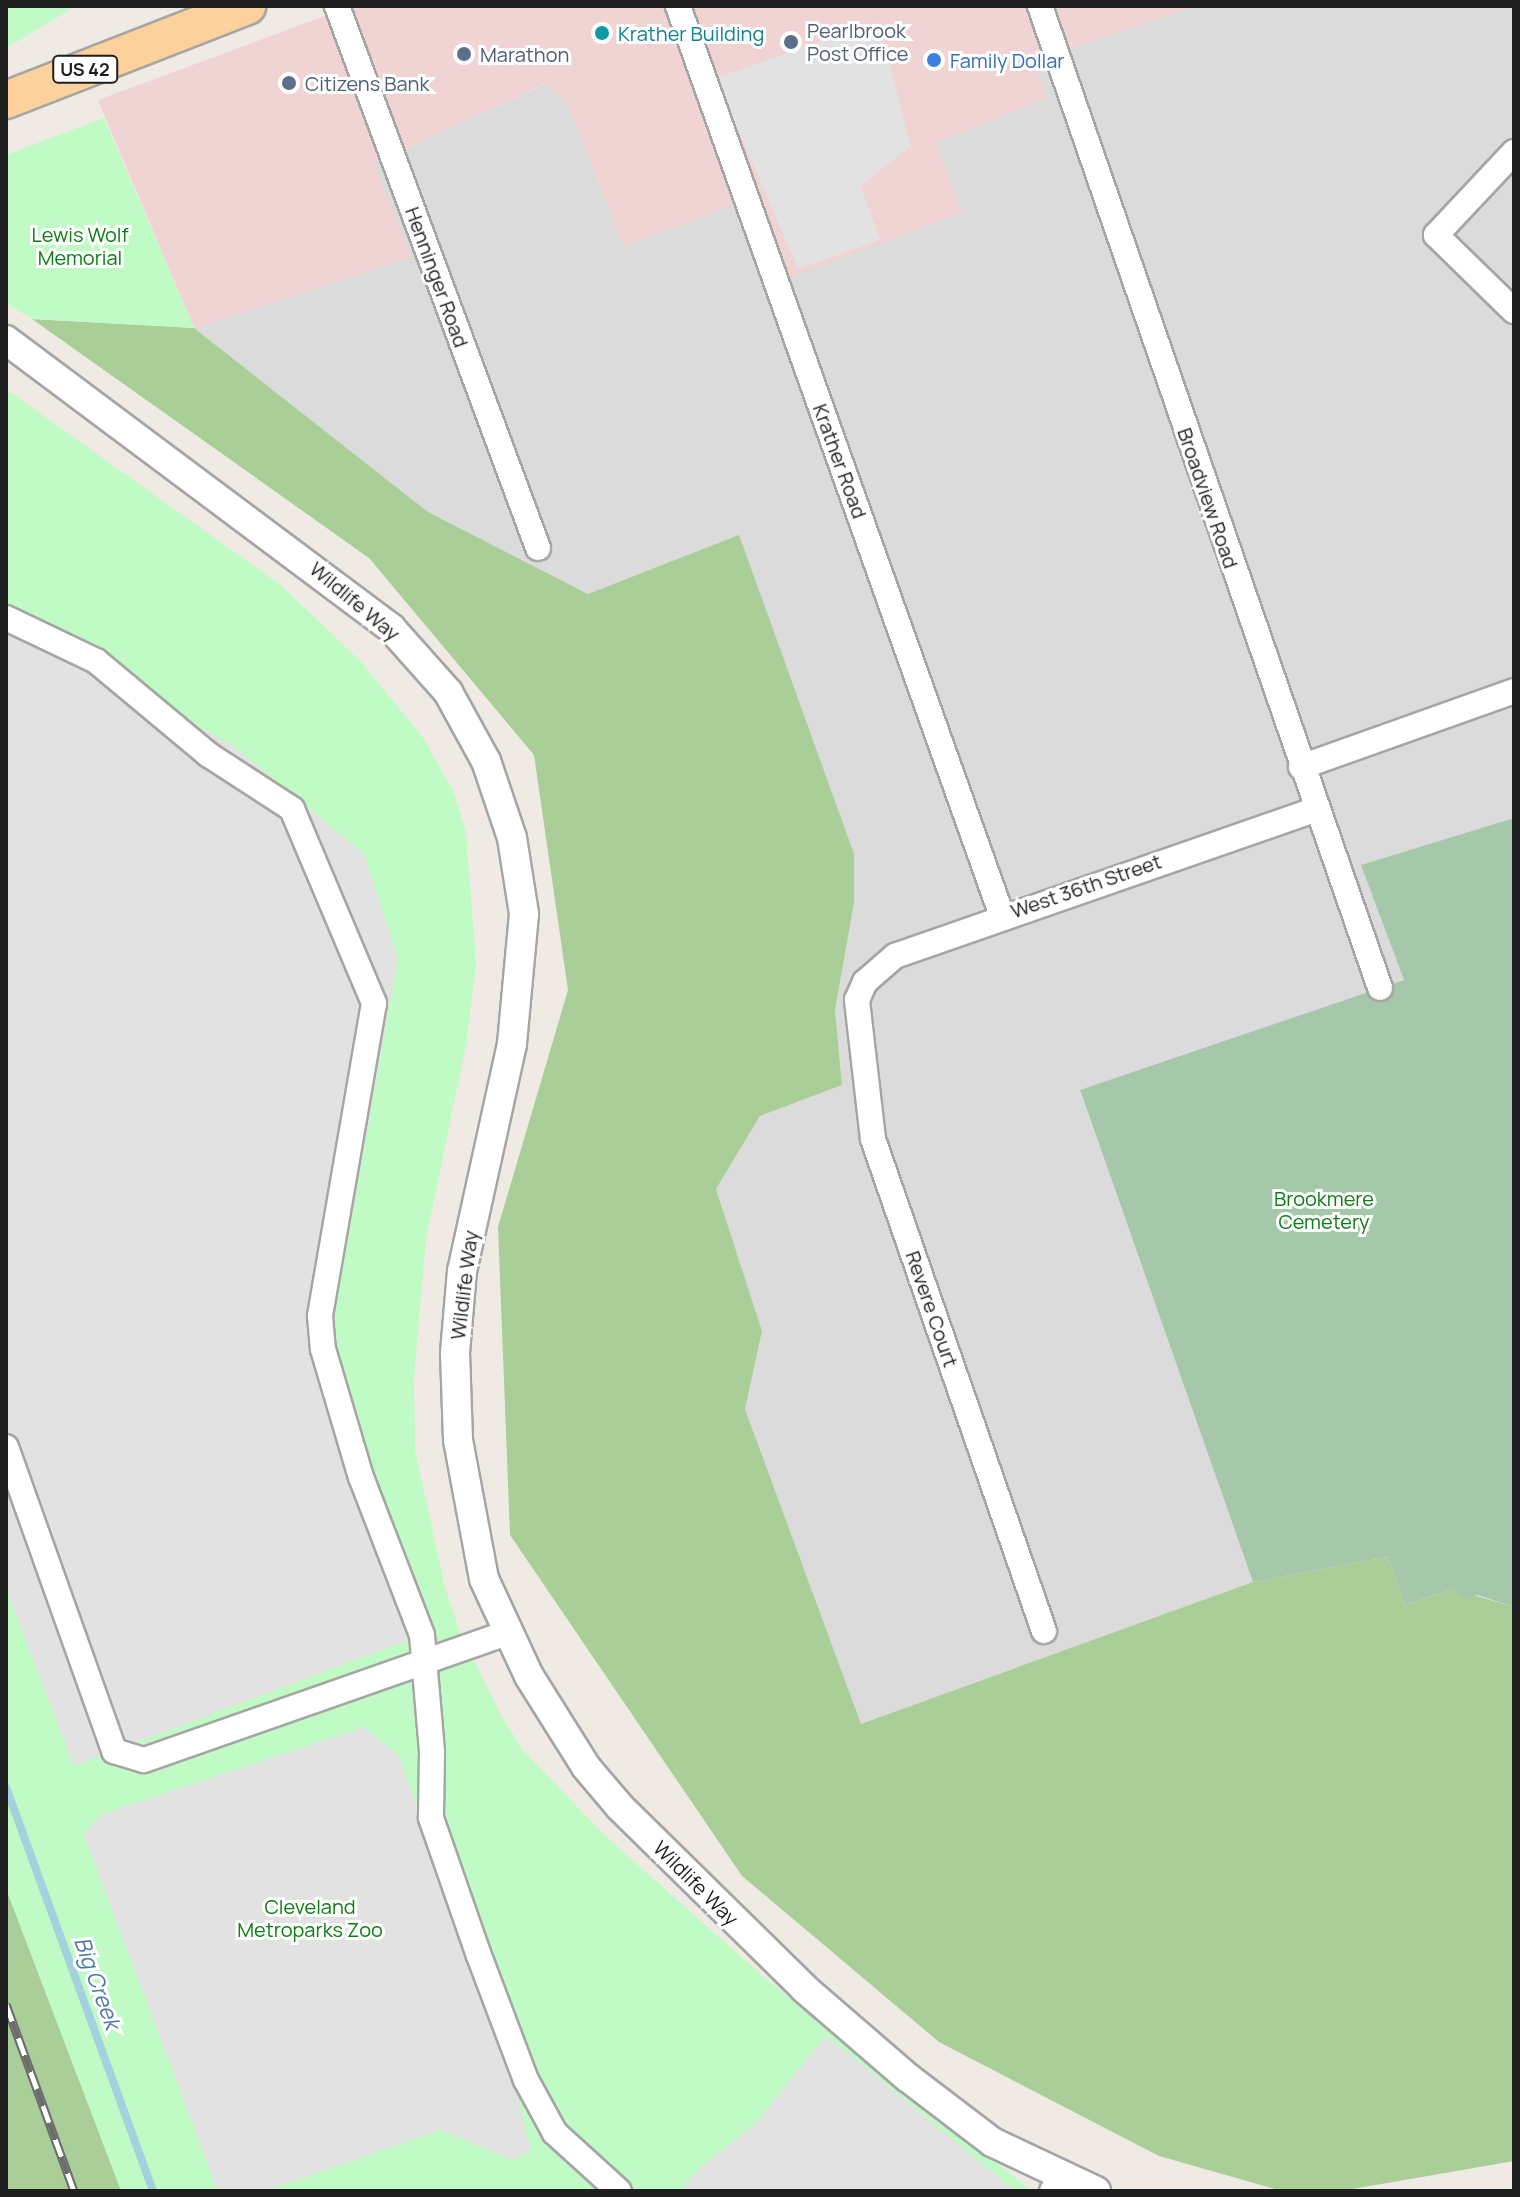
<!DOCTYPE html>
<html>
<head>
<meta charset="utf-8">
<style>
  body { margin:0 }
  #map { position:relative; width:1520px; height:2197px; overflow:hidden; background:#efebe4; font-family:Manrope,sans-serif }
  div>[style] { position:absolute }
  .residential>* { inset:0; background:#dcdbdb }
  .commercial>* { inset:0; background:#f0d3d3 }
  .forest>* { inset:0; background:#a9ce98 }
  .cemetery>* { inset:0; background:#a5c8aa }
  .park>* { inset:0; background:#c0fac4 }
  .parking>* { inset:0; background:#e2e2e2 }
  .stream>* { height:8px; margin:-4px; padding:0 4px; transform-origin:4px; border-radius:4px; background:#a4d1dd }
  .roads { filter:drop-shadow(2px 0 #a5a5a5) drop-shadow(-2px 0 #a5a5a5) drop-shadow(0 2px #a5a5a5) drop-shadow(0 -2px #a5a5a5) }
  .minor>* { height:24px; margin:-12px; padding:0 12px; transform-origin:12px; border-radius:12px; background:#fff }
  .tertiary>* { height:28px; margin:-14px; padding:0 14px; transform-origin:14px; border-radius:14px; background:#fff }
  .primary>* { height:36px; margin:-18px; padding:0 18px; transform-origin:18px; border-radius:18px; background:#fcd19b }
  .rail>* { height:9px; margin-top:-4.5px; transform-origin:0; background:repeating-linear-gradient(90deg,#fff 0 18px,#6c6c6c 0 36px); box-sizing:border-box; border-block:2px solid #6c6c6c }
  .dots>* { width:22px; height:22px; translate:-50% -50%; box-sizing:border-box; border:4px solid #fff; border-radius:50% }
  span { translate:-50% -50%; white-space:nowrap; text-align:center; line-height:1.15; -webkit-text-stroke:6px #fff; paint-order:stroke }
  .shield-label span { padding:2px 6px; background:#fff; border:2px solid; border-radius:6px; -webkit-text-stroke-width:0 }
  .shield-label { font-size:18px; color:#1e1e1e; font-weight:700 }
  .service-label { font-size:20px; color:#4e5e75 }
  .left { translate:0 -50%; text-align:left }
  .culture-label { font-size:20px; color:#0d838f }
  .shop-label { font-size:20px; color:#366cbe }
  .park-label { font-size:20px; color:#0b7d13 }
  .street-label { font-size:20px; color:#1e1e1e }
  .water-label { font-size:22px; color:#4778a6; font-style:italic }
  .frame { position:absolute; inset:0; border:8px solid #1e1e1e; pointer-events:none }
</style>
</head>
<body>
<div id="map">
  <div class="residential">
    <div style="clip-path:polygon(1196px 6px,1514px 6px,1514px 818px,1362px 865px,1404px 980px,1080px 1091px,1253px 1582px,861px 1725px,745px 1409px,762px 1331px,716px 1189px,760px 1116px,842px 1085px,835px 1010px,854px 903px,739px 536px,588px 594px,428px 512px,194px 328px,410px 257px,374px 164px,545px 84px,567px 102px,624px 246px,760px 195px,790px 276px,936px 143px,1046px 98px,1034px 61px)"></div>
  </div>
  <div class="commercial">
    <div style="clip-path:polygon(352px 6px,1196px 6px,1034px 61px,1047px 98px,936px 143px,962px 213px,790px 277px,760px 195px,624px 246px,567px 102px,544px 84px,374px 164px,411px 257px,194px 328px,98px 100px)"></div>
  </div>
  <div class="forest">
    <div style="clip-path:polygon(32px 319px,194px 328px,428px 512px,588px 594px,739px 535px,854px 854px,854px 903px,835px 1010px,842px 1085px,760px 1116px,716px 1189px,762px 1331px,745px 1409px,861px 1724px,1253px 1582px,1388px 1557px,1405px 1605px,1453px 1589px,1514px 1607px,1514px 2161px,1341px 2191px,1282px 2191px,1159px 2156px,939px 2042px,742px 1876px,510px 1535px,498px 1227px,568px 990px,534px 755px,369px 558px)"></div>
    <div style="clip-path:polygon(6px 1787px,153px 2191px,6px 2191px)"></div>
  </div>
  <div class="cemetery">
    <div style="clip-path:polygon(1514px 818px,1514px 1607px,1477px 1595px,1466px 1599px,1453px 1589px,1405px 1605px,1388px 1557px,1253px 1582px,1080px 1090px,1404px 980px,1361px 865px)"></div>
  </div>
  <div class="park">
    <div style="clip-path:polygon(6px 6px,76px 6px,6px 48px)"></div>
    <div style="clip-path:polygon(104px 118px,194px 328px,32px 319px,6px 303px,6px 155px)"></div>
    <div style="clip-path:polygon(6px 389px,282px 586px,361px 662px,422px 736px,453px 791px,466px 832px,476px 963px,467px 1040px,426px 1239px,414px 1378px,415px 1450px,445px 1588px,461px 1634px,501px 1715px,522px 1749px,602px 1833px,764px 1977px,1032px 2191px,121px 2191px,6px 1889px)"></div>
  </div>
  <div class="parking">
    <div style="clip-path:polygon(878px 22px,911px 146px,861px 186px,880px 240px,798px 269px,716px 78px)"></div>
    <div style="clip-path:polygon(6px 623px,232px 745px,364px 854px,398px 959px,327px 1356px,422px 1635px,74px 1766px,6px 1588px)"></div>
    <div style="clip-path:polygon(364px 1727px,399px 1756px,514px 2080px,531px 2151px,513px 2160px,441px 2130px,266px 2191px,218px 2191px,84px 1835px,100px 1815px)"></div>
    <div style="clip-path:polygon(826px 2035px,1016px 2191px,680px 2191px,704px 2164px,754px 2125px)"></div>
  </div>
  <div class="stream">
    <div style="left:6px;top:1787px;width:430px;rotate:70deg"></div>
  </div>
  <div class="roads">
    <div class="minor">
      <div style="left:337px;top:6px;width:578px;rotate:69.65deg"></div>
      <div style="left:678px;top:6px;width:966px;rotate:70.4deg"></div>
      <div style="left:1040px;top:6px;width:1039px;rotate:70.9deg"></div>
      <div style="left:1514px;top:152px;width:114px;rotate:133.2deg"></div>
      <div style="left:1436px;top:235px;width:109px;rotate:44.3deg"></div>
      <div style="left:6px;top:618px;width:100px;rotate:25.5deg"></div>
      <div style="left:96px;top:661px;width:147px;rotate:39.8deg"></div>
      <div style="left:209px;top:755px;width:99px;rotate:33deg"></div>
      <div style="left:292px;top:809px;width:211px;rotate:67.1deg"></div>
      <div style="left:374px;top:1003px;width:318px;rotate:99.8deg"></div>
      <div style="left:320px;top:1316px;width:33px;rotate:85deg"></div>
      <div style="left:323px;top:1349px;width:134px;rotate:73.5deg"></div>
      <div style="left:361px;top:1477px;width:169px;rotate:68.9deg"></div>
      <div style="left:422px;top:1635px;width:117px;rotate:85.1deg"></div>
      <div style="left:432px;top:1752px;width:66px;rotate:90.9deg"></div>
      <div style="left:431px;top:1818px;width:143px;rotate:70.8deg"></div>
      <div style="left:478px;top:1953px;width:136px;rotate:69.3deg"></div>
      <div style="left:526px;top:2080px;width:60px;rotate:61.3deg"></div>
      <div style="left:555px;top:2133px;width:86px;rotate:42.2deg"></div>
      <div style="left:1301px;top:767px;width:226px;rotate:-19.6deg"></div>
      <div style="left:6px;top:1447px;width:323px;rotate:70.4deg"></div>
      <div style="left:114px;top:1751px;width:31px;rotate:17deg"></div>
      <div style="left:144px;top:1760px;width:384px;rotate:-19.3deg"></div>
      <div style="left:1044px;top:1631px;width:521px;rotate:-109.17deg"></div>
      <div style="left:873px;top:1139px;width:140px;rotate:-96.6deg"></div>
      <div style="left:857px;top:1000px;width:20px;rotate:-66deg"></div>
      <div style="left:865px;top:982px;width:40px;rotate:-41deg"></div>
      <div style="left:895px;top:956px;width:446px;rotate:-19.2deg"></div>
      <div style="left:1052px;top:2191px;width:16px;rotate:-55deg"></div>
    </div>
    <div class="tertiary">
      <div style="left:6px;top:340px;width:481px;rotate:36.8deg"></div>
      <div style="left:391px;top:628px;width:86px;rotate:48.3deg"></div>
      <div style="left:448px;top:692px;width:79px;rotate:61.2deg"></div>
      <div style="left:486px;top:761px;width:81px;rotate:71.3deg"></div>
      <div style="left:512px;top:838px;width:77px;rotate:81deg"></div>
      <div style="left:524px;top:914px;width:131px;rotate:95.3deg"></div>
      <div style="left:512px;top:1044px;width:232px;rotate:102.4deg"></div>
      <div style="left:462px;top:1271px;width:82px;rotate:94.9deg"></div>
      <div style="left:455px;top:1353px;width:87px;rotate:88deg"></div>
      <div style="left:458px;top:1440px;width:141px;rotate:79.4deg"></div>
      <div style="left:484px;top:1579px;width:107px;rotate:65.1deg"></div>
      <div style="left:529px;top:1676px;width:107px;rotate:57.9deg"></div>
      <div style="left:586px;top:1767px;width:52px;rotate:49.6deg"></div>
      <div style="left:620px;top:1807px;width:260px;rotate:44.5deg"></div>
      <div style="left:805px;top:1989px;width:135px;rotate:40.8deg"></div>
      <div style="left:907px;top:2077px;width:107px;rotate:37.4deg"></div>
      <div style="left:992px;top:2142px;width:115px;rotate:25.2deg"></div>
    </div>
    <div class="primary">
      <div style="left:6px;top:100px;width:259px;rotate:-21.3deg"></div>
    </div>
  </div>
  <div class="rail">
    <div style="left:6px;top:2004px;width:199px;rotate:70deg"></div>
  </div>
  <div class="dots">
    <div style="left:602px;top:33px;background:#0f9aa8"></div>
    <div style="left:791px;top:42px;background:#5c6f8a"></div>
    <div style="left:464px;top:54px;background:#5c6f8a"></div>
    <div style="left:934px;top:60px;background:#3f7fe0"></div>
    <div style="left:289px;top:83px;background:#5c6f8a"></div>
  </div>
  <div class="shield-label">
    <span style="left:85px;top:69px">US 42</span>
  </div>
  <div class="service-label">
    <span class="left" style="left:807px;top:42px">Pearlbrook<br>Post Office</span>
    <span class="left" style="left:480px;top:54px">Marathon</span>
    <span class="left" style="left:305px;top:83px">Citizens Bank</span>
  </div>
  <div class="culture-label">
    <span class="left" style="left:618px;top:33px">Krather Building</span>
  </div>
  <div class="shop-label">
    <span class="left" style="left:950px;top:60px">Family Dollar</span>
  </div>
  <div class="park-label">
    <span style="left:80px;top:246px">Lewis Wolf<br>Memorial</span>
    <span style="left:1324px;top:1210px">Brookmere<br>Cemetery</span>
    <span style="left:310px;top:1918px">Cleveland<br>Metroparks Zoo</span>
  </div>
  <div class="street-label">
    <span style="left:437px;top:277px;rotate:70deg">Henninger Road</span>
    <span style="left:840px;top:461px;rotate:70deg">Krather Road</span>
    <span style="left:1208px;top:498px;rotate:71deg">Broadview Road</span>
    <span style="left:355px;top:601px;rotate:40deg">Wildlife Way</span>
    <span style="left:1086px;top:886px;rotate:-19deg">West 36th Street</span>
    <span style="left:464px;top:1285px;rotate:-83deg">Wildlife Way</span>
    <span style="left:932px;top:1309px;rotate:71deg">Revere Court</span>
    <span style="left:696px;top:1883px;rotate:45deg">Wildlife Way</span>
  </div>
  <div class="water-label">
    <span style="left:97px;top:1983px;rotate:70deg">Big Creek</span>
  </div>
  <div class="frame"></div>
</div>
</body>
</html>
